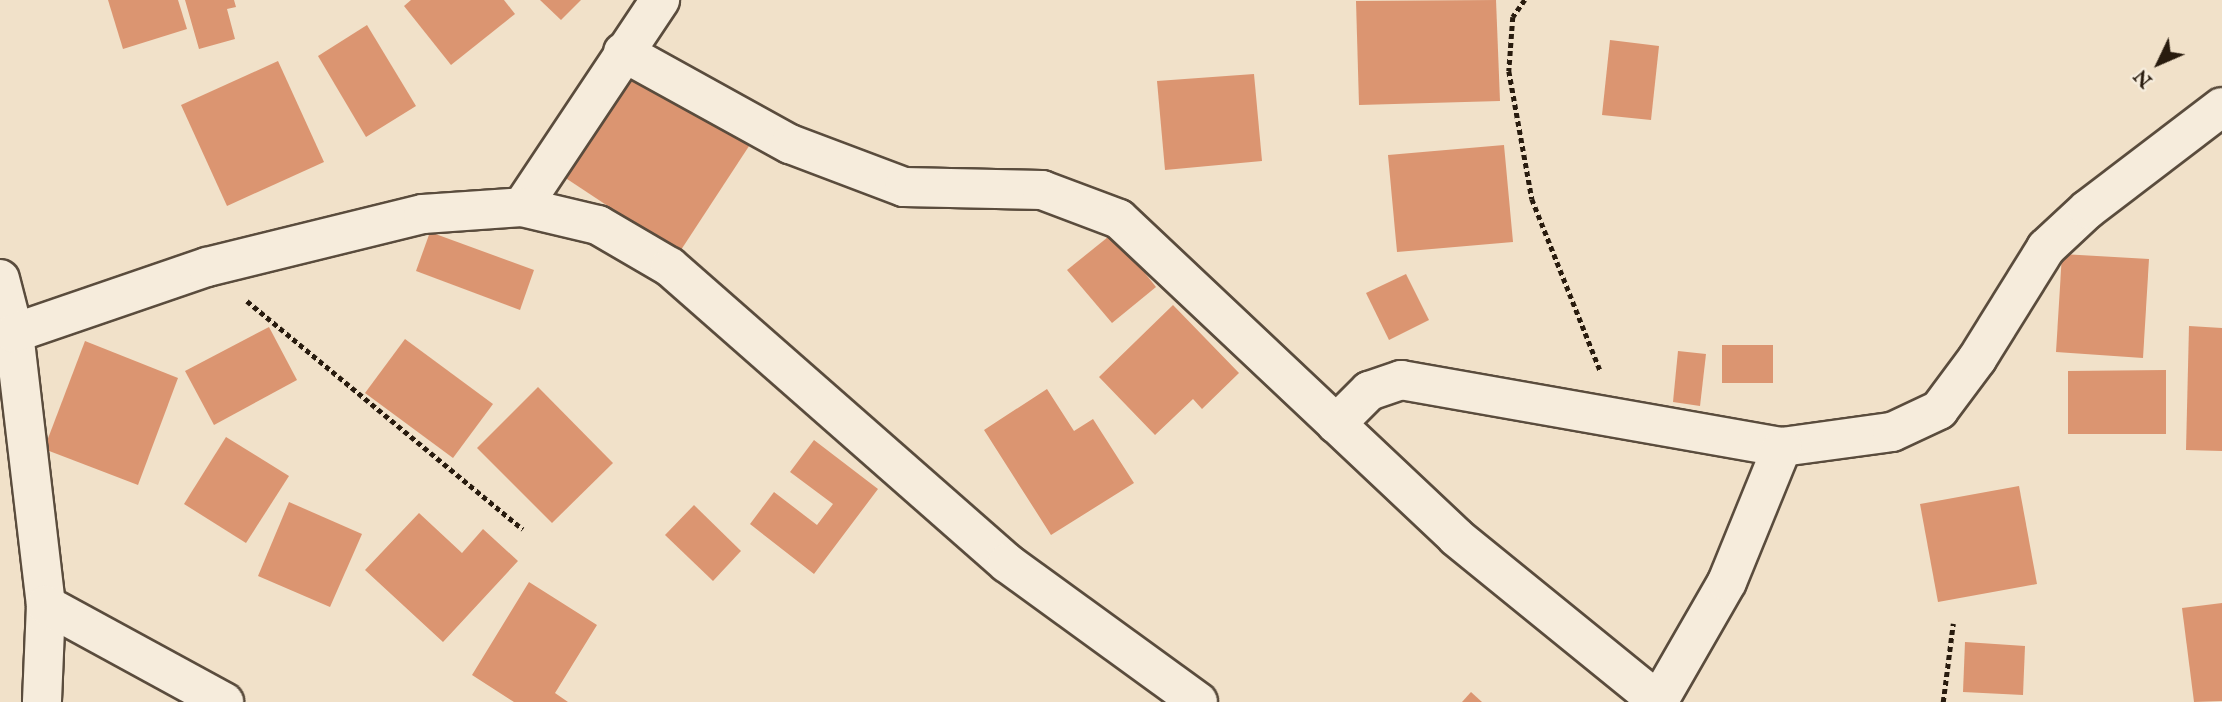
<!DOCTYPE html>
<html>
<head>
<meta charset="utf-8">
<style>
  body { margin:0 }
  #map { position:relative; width:2222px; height:702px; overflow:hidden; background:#f1e1c9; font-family:"IM FELL English",serif }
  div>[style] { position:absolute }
  .building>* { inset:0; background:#db9571 }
  .path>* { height:4.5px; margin-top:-2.25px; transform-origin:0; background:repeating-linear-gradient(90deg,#281b0e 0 5px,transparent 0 8.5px) }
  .roads { filter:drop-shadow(2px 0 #5a4c3d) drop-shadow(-2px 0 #5a4c3d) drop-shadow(0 2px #5a4c3d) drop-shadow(0 -2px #5a4c3d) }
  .minor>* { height:38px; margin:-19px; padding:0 19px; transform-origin:19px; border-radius:19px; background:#f6ecdc }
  span { translate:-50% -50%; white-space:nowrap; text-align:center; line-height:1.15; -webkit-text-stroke:7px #f6ecdc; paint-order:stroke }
  .north { position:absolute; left:2124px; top:28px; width:70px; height:70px; -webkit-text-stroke:5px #f6ecdc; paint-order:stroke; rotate:226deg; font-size:19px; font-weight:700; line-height:28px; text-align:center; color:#281b0e }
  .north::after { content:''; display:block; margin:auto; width:24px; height:32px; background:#281b0e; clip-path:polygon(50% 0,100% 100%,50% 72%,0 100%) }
</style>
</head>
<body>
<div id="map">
  <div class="building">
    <div style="clip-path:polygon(108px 0,178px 0,187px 29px,123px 49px)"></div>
    <div style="clip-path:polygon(185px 0,234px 0,236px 7px,227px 9px,235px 39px,199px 49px)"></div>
    <div style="clip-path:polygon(411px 0,504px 0,515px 14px,451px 65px,404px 6px)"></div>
    <div style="clip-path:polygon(540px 0,581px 0,561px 20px)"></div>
    <div style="clip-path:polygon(1496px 0,1500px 101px,1359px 105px,1356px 1px)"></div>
    <div style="clip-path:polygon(367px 25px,416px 106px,366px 137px,318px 56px)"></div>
    <div style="clip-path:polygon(1610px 40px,1659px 46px,1651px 120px,1602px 115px)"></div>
    <div style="clip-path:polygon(278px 61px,324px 162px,227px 206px,181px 105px)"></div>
    <div style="clip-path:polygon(636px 65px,753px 140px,679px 253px,564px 177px)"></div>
    <div style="clip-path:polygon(1254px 74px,1262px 161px,1165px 170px,1157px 81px)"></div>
    <div style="clip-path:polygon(1504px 145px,1513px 242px,1397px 252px,1388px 155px)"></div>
    <div style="clip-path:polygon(430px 232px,534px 270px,520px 310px,416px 271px)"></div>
    <div style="clip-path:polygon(1113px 233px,1156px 287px,1112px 323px,1067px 270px)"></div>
    <div style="clip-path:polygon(2062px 254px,2149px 259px,2143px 358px,2056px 352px)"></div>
    <div style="clip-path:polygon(1406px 274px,1429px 320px,1389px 340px,1366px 293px)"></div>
    <div style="clip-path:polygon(1173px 305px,1239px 373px,1202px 409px,1193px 399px,1155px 435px,1099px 377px)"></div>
    <div style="clip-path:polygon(2189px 326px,2222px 328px,2222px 451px,2186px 450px)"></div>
    <div style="clip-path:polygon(269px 327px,297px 380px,214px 425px,185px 371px)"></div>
    <div style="clip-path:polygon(405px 339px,493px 404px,453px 458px,365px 393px)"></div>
    <div style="clip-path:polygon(85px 341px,178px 378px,138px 485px,44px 449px)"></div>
    <div style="clip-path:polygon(1722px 345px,1773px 345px,1773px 383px,1722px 383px)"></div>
    <div style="clip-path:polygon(1678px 351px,1706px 354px,1700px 406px,1673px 402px)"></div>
    <div style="clip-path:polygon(2166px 370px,2166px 434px,2068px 434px,2068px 371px)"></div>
    <div style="clip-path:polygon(538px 387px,613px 463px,552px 523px,477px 448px)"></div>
    <div style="clip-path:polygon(1047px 389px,1074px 431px,1093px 419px,1134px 483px,1051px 535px,984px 430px)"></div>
    <div style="clip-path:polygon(226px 437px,289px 476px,246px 543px,184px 504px)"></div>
    <div style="clip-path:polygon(814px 440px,878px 489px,814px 574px,750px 524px,774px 492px,817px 525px,833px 504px,790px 472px)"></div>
    <div style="clip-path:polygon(2019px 486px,2037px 584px,1938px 602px,1920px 504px)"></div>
    <div style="clip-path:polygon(289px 502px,362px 534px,330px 607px,258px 576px)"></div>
    <div style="clip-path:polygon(694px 505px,741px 551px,713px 581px,665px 535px)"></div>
    <div style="clip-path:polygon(419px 513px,462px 553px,483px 529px,518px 561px,443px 642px,365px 570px)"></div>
    <div style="clip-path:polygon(529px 582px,597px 625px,555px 693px,568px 702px,514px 702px,472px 675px)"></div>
    <div style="clip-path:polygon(2222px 603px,2222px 701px,2194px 702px,2182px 608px)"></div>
    <div style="clip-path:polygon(1965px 642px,2025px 646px,2023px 695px,1963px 692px)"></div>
    <div style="clip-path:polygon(1471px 692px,1482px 702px,1462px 702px)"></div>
  </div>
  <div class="path">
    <div style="left:1525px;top:0;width:21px;rotate:125deg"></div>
    <div style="left:1513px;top:17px;width:54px;rotate:94.2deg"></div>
    <div style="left:1509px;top:71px;width:130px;rotate:79.8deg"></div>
    <div style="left:1532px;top:199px;width:184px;rotate:68.3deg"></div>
    <div style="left:247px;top:301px;width:358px;rotate:39.6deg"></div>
    <div style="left:1943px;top:702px;width:79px;rotate:-82.7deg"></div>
  </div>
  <div class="roads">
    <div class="minor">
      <div style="left:623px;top:52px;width:191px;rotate:28.9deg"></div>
      <div style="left:790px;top:144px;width:122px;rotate:20.7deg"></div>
      <div style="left:904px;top:187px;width:138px;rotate:1.2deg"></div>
      <div style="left:1042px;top:190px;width:82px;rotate:20.6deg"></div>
      <div style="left:1119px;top:219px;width:463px;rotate:43.3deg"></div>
      <div style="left:1456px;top:537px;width:262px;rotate:39.1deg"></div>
      <div style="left:522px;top:207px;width:249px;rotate:-56.3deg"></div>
      <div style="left:0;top:279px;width:56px;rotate:75.5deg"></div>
      <div style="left:14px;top:333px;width:274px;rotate:83.3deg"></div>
      <div style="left:46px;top:605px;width:97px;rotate:92.4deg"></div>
      <div style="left:14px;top:333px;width:204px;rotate:-18.9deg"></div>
      <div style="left:207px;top:267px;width:222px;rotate:-13.8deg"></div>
      <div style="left:423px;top:214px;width:99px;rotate:-4deg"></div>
      <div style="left:522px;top:207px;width:78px;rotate:13.3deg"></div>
      <div style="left:598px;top:225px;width:83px;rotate:30.3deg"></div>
      <div style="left:670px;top:267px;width:449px;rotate:41.3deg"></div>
      <div style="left:1007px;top:563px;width:236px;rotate:36deg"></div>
      <div style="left:1336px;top:424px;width:47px;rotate:-45deg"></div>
      <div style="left:1369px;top:391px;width:34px;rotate:-19deg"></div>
      <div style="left:1401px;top:380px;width:387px;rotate:10deg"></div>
      <div style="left:1782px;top:447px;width:111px;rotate:-7.8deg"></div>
      <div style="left:1892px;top:432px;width:52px;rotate:-25.1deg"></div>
      <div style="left:1939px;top:410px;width:64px;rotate:-53.3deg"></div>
      <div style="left:1977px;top:359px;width:131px;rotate:-58.1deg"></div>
      <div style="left:2046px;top:248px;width:57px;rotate:-42.9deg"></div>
      <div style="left:2088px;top:209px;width:168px;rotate:-37.3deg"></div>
      <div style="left:46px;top:605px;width:203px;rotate:28.6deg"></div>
      <div style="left:1658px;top:702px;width:138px;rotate:-60.1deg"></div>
      <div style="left:1727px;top:582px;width:146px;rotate:-67.8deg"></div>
    </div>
  </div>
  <div class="north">N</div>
</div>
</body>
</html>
